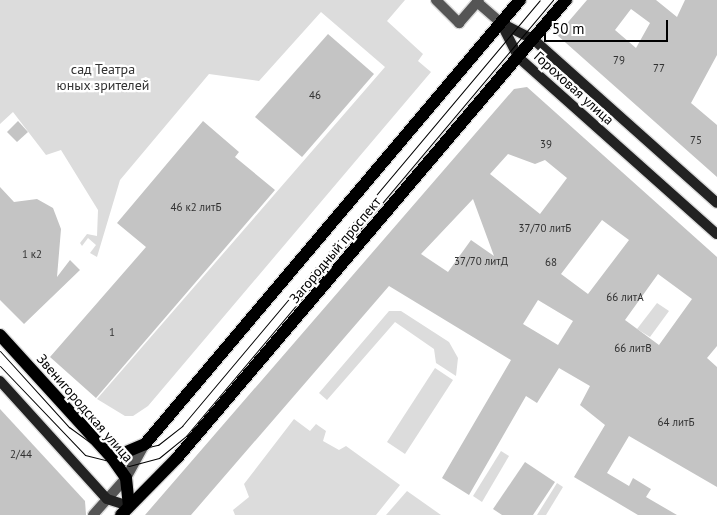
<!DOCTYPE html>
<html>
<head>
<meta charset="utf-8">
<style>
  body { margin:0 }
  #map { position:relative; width:717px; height:515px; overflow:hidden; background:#fff; font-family:"PT Sans",sans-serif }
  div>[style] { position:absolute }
  .green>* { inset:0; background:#dcdcdc }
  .building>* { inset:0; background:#c4c4c4 }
  .roads { filter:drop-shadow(1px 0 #dbdbdb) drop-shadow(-1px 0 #dbdbdb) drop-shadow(0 1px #dbdbdb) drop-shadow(0 -1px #dbdbdb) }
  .street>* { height:10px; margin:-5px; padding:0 5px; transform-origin:5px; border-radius:5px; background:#555 }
  .secondary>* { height:10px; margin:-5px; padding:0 5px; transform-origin:5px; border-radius:5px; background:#222 }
  .primary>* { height:12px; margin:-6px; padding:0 6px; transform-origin:6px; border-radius:6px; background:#000 }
  .tram>* { height:1px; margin:-0.5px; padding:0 0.5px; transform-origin:0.5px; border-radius:0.5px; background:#000 }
  span { translate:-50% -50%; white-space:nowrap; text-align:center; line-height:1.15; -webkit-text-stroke:4.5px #fff; paint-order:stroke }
  .number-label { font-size:11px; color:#313131 }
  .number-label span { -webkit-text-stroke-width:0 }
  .park-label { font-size:14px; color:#333 }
  .street-label { font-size:14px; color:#000 }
  .scale { position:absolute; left:544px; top:20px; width:124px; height:22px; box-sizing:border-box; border:2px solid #000; border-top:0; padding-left:6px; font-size:15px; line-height:18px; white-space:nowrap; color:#000; -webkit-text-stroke:4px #fff; paint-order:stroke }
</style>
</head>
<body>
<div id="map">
  <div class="green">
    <div style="clip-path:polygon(0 0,405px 0,387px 21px,423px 54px,418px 61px,431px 72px,148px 406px,133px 416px,125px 416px,97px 399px,385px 67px,321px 12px,259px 81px,209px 74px,120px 180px,97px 257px,90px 253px,96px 245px,88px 238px,82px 246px,80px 243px,87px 234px,97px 236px,98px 210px,61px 150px,46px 155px,13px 112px,0 124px)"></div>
    <div style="clip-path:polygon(657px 303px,669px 311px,650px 337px,637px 329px)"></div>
    <div style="clip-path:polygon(389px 311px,401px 311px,449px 342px,458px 358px,456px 376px,436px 363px,434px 349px,395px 322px,327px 400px,319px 393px)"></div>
    <div style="clip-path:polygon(435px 368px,453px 380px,405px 454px,387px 442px)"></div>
    <div style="clip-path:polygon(294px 419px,310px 431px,316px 424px,326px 431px,323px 441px,339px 450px,346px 446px,400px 485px,376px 515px,235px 515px,233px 510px,249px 497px,244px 484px)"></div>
    <div style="clip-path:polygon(501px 451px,509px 456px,482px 502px,473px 496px)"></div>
    <div style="clip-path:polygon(557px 483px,563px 487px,546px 515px,537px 515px)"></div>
    <div style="clip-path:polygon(407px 491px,441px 515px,386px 515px)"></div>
  </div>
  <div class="building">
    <div style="clip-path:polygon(evenodd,587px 0,656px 0,677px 17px,685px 0,717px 0,717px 55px,691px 103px,717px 125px,717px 177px,557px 35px,587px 0,631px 9px,650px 23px,636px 48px,615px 30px,631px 9px)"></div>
    <div style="clip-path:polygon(328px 34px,374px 74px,302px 157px,255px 117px)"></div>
    <div style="clip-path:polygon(evenodd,527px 87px,717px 257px,717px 346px,707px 358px,717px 367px,717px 487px,629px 436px,607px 473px,629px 486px,633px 478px,651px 489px,646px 497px,677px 515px,638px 515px,574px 477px,605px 425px,580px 405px,590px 386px,559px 368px,537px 403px,526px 396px,469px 495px,442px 478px,511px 360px,389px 286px,191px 515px,145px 515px,514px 89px,527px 87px,508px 154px,535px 164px,545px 160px,567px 178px,540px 214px,490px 174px,508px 154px,527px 87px,473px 199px,494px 256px,471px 240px,448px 272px,421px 254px,473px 199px,527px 87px,602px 220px,629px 240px,588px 294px,561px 274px,602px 220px,527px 87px,658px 274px,692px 299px,659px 345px,625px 320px,658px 274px,527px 87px,538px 300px,573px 321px,558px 345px,523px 324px,538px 300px)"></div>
    <div style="clip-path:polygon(18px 121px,28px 132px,17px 142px,7px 132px)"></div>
    <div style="clip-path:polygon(203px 121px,239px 152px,235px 157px,275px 190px,96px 398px,50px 357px,146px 247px,117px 223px)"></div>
    <div style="clip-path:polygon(0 187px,14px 202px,37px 199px,53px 208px,61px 229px,57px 277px,70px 260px,80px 270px,24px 324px,0 300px)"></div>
    <div style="clip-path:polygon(0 409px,85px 501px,86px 515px,0 515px)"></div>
    <div style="clip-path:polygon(525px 462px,555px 482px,533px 515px,502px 515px,493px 509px)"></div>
  </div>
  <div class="roads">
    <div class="street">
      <div style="left:436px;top:0;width:33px;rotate:45deg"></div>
      <div style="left:459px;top:23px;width:30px;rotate:-49deg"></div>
      <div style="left:477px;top:2px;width:32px;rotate:41deg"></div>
      <div style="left:93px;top:515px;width:50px;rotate:-48.3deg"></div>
      <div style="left:126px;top:478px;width:39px;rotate:-61deg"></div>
    </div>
    <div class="secondary">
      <div style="left:501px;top:23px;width:38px;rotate:63deg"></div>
      <div style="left:518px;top:57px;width:266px;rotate:41.7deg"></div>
      <div style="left:501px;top:23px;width:36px;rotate:27deg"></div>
      <div style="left:533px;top:39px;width:246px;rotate:41.7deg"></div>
      <div style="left:0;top:381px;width:159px;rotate:47.8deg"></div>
      <div style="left:107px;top:499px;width:23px;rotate:18deg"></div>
    </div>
    <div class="primary">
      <div style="left:0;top:335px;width:166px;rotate:47.7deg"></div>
      <div style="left:112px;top:458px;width:24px;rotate:55deg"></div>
      <div style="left:126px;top:478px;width:28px;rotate:84deg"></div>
      <div style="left:112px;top:458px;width:36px;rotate:-23deg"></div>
      <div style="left:145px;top:444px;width:581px;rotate:-49.82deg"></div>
      <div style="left:121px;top:515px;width:80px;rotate:-45.5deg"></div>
      <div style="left:177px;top:458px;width:601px;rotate:-49.66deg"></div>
    </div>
  </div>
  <div class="tram">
    <div style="left:0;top:351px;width:103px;rotate:47.8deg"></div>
    <div style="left:69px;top:427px;width:27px;rotate:36deg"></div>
    <div style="left:91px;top:443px;width:37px;rotate:14deg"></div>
    <div style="left:127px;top:452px;width:32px;rotate:-13deg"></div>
    <div style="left:158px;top:445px;width:31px;rotate:-38deg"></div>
    <div style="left:182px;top:426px;width:556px;rotate:-49.96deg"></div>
    <div style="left:0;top:366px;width:123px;rotate:46.3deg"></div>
    <div style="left:85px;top:455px;width:45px;rotate:14deg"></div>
    <div style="left:129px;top:466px;width:31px;rotate:-15deg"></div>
    <div style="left:159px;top:458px;width:35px;rotate:-39deg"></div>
    <div style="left:186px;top:436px;width:570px;rotate:-49.91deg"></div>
  </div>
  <div class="number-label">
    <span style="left:619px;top:60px">79</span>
    <span style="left:659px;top:68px">77</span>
    <span style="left:315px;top:95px">46</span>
    <span style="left:696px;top:140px">75</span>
    <span style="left:546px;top:144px">39</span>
    <span style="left:196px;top:207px">46 к2 литБ</span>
    <span style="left:545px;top:228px">37/70 литБ</span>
    <span style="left:32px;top:254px">1 к2</span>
    <span style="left:481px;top:261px">37/70 литД</span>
    <span style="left:551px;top:262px">68</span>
    <span style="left:625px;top:297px">66 литА</span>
    <span style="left:112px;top:332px">1</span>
    <span style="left:633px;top:348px">66 литВ</span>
    <span style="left:676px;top:422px">64 литБ</span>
    <span style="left:21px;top:454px">2/44</span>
  </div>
  <div class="park-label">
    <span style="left:103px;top:77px">сад Театра<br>юных зрителей</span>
  </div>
  <div class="street-label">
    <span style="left:574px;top:88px;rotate:42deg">Гороховая улица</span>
    <span style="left:335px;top:250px;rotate:-50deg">Загородный проспект</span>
    <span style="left:85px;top:408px;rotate:49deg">Звенигородская улица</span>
  </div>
  <div class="scale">50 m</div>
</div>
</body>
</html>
